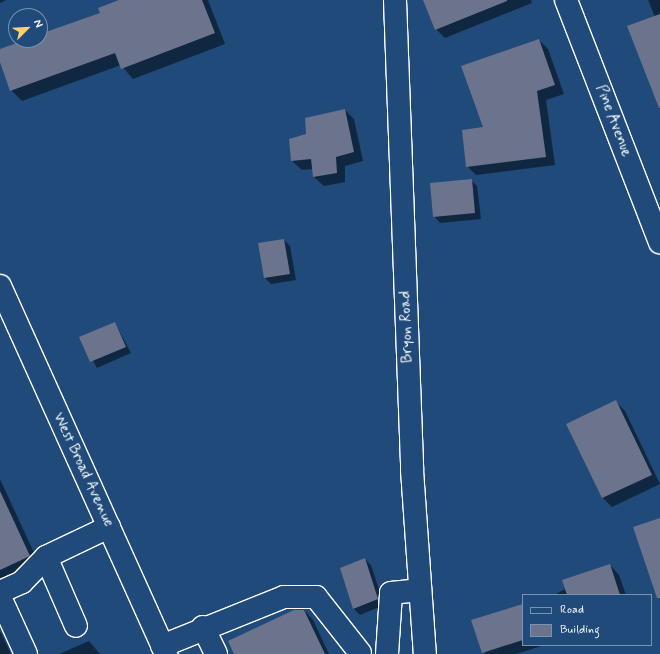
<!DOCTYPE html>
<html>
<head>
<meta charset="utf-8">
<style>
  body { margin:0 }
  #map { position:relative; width:660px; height:654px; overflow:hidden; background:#1f4a7a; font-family:Mynerve,sans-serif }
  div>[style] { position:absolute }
  .shadow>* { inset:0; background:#0007 }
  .building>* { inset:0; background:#6c748d }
  .roads { filter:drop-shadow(1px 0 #fff) drop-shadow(-1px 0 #fff) drop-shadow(0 1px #fff) drop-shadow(0 -1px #fff) }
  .minor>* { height:22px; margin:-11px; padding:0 11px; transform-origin:11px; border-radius:11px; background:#1f4a7a }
  .major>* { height:22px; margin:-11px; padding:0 11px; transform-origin:11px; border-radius:11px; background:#1f4a7a }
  span { translate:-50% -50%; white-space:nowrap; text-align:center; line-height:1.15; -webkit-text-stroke:4px #1f4a7a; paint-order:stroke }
  .street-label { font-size:15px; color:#fff }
  .legend { position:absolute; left:522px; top:594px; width:130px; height:52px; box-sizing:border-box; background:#1f4a7a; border:1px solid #7992af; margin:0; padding:5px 7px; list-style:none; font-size:12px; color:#fff }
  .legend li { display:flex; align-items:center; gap:8px; height:20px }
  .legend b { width:20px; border:1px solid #7992af }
  .north { position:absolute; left:8px; top:8px; width:40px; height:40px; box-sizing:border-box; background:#1f4a7a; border:1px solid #7992af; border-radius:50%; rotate:66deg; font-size:11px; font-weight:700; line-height:16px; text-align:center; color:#fff }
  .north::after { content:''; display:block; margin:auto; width:14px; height:18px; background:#ffd166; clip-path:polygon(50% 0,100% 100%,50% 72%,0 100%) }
</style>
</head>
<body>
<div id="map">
  <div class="shadow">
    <div style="clip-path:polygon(0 0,6px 0,0 3px)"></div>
    <div style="clip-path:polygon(122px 0,208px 0,225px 44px,133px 79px,121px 65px,22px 101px,11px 90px,0 50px,28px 40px,40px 40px,40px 36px,101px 13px)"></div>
    <div style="clip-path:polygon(424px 0,531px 0,532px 3px,445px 38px,436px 29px)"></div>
    <div style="clip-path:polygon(648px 0,660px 0,660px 109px,629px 27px,655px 17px)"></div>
    <div style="clip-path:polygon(539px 40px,548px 49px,564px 94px,546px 100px,555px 165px,476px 175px,467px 166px)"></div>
    <div style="clip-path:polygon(345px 110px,354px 119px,363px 161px,345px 166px,345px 182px,324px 186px,314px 177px,313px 169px,302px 170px,292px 161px,307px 135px)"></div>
    <div style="clip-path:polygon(471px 180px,477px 186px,481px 219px,440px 223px,434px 216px)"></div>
    <div style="clip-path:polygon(284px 240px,290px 246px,296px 280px,271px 284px,265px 278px)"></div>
    <div style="clip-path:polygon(115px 323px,131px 353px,97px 368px,81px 338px)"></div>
    <div style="clip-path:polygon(616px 402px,625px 411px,660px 484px,612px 507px,603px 498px,567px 424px)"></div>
    <div style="clip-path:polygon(0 479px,41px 568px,0 587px)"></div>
    <div style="clip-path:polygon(365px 559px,371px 565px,384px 605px,360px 615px,354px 609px,341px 569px)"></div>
    <div style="clip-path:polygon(610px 565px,619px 575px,626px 595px,554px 595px)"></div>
    <div style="clip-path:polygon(523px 605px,523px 645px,545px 645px,516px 654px,484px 654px)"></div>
    <div style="clip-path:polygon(304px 610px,313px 620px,329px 654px,235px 654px)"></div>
    <div style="clip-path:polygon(0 632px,1px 633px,11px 654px,0 654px)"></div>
    <div style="clip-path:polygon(89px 641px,100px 654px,59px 654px)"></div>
  </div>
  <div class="building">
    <div style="clip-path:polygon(119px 0,202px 0,215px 33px,121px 69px,115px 53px,10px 91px,0 62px,0 49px,25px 40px,40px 40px,40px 34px,100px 13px,98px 8px)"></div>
    <div style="clip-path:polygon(423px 0,507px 0,507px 1px,435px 30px)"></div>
    <div style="clip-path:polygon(660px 14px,660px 108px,659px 108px,627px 26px)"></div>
    <div style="clip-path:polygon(539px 39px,555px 85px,537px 91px,546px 157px,466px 167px,462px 130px,483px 127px,461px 66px)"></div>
    <div style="clip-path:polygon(345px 109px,354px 152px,336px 157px,337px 173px,313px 177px,311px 159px,291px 161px,289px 139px,306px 134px,305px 118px)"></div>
    <div style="clip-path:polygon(472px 179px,475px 213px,433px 217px,430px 183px)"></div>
    <div style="clip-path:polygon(284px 239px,290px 274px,264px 278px,258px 243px)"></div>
    <div style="clip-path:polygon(115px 322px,126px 347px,90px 362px,79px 337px)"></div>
    <div style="clip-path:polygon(616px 400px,652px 475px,602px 498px,566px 424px)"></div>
    <div style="clip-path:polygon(0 491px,30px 556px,0 570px)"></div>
    <div style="clip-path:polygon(660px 518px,660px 598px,657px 598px,633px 527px)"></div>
    <div style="clip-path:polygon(365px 558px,378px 599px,353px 609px,340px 568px)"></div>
    <div style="clip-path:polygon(610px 564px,620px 595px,567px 595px,562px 580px)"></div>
    <div style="clip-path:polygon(523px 604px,523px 640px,482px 653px,471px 620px)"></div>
    <div style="clip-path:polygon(294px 610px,304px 610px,325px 654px,234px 654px,228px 641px)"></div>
  </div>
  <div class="roads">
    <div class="minor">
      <div style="left:395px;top:0;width:470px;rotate:87.9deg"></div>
      <div style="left:412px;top:470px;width:184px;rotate:86deg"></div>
      <div style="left:46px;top:557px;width:75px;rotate:66.5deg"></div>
      <div style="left:0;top:592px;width:24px;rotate:-24deg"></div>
      <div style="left:22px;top:582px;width:35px;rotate:-46deg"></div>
      <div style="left:46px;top:557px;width:70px;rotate:-25.5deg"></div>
      <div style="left:0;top:597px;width:63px;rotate:65.5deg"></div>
      <div style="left:203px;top:627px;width:30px;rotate:64deg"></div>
      <div style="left:162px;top:646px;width:131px;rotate:-21.9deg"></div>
      <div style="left:284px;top:597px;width:32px"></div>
      <div style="left:316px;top:597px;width:71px;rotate:51.8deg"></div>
      <div style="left:387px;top:654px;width:61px;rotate:-86.2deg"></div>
      <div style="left:391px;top:593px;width:28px;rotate:-6deg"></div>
    </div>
    <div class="major">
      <div style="left:566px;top:0;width:260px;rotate:68.8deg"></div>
      <div style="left:0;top:286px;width:404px;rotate:65.7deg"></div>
    </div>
  </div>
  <div class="street-label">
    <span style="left:613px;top:121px;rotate:69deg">Pine Avenue</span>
    <span style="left:407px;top:327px;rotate:-92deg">Bryon Road</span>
    <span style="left:83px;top:470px;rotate:65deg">West Broad Avenue</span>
  </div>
  <ul class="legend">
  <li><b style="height:5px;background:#1f4a7a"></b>Road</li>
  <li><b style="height:11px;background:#6c748d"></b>Building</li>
  </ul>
  <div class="north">N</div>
</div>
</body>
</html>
